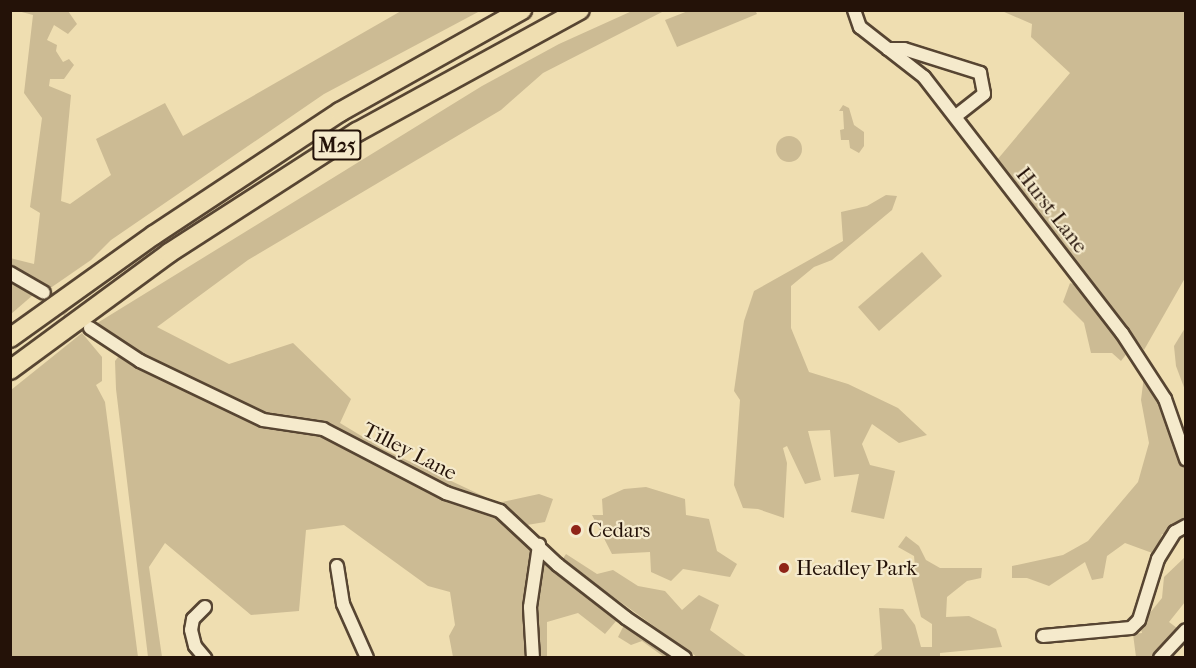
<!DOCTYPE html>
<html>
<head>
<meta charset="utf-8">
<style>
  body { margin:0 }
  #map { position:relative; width:1196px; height:668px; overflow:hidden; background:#efdeb1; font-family:"IM FELL French Canon",serif }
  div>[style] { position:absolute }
  .green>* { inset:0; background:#ccbb94 }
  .round { border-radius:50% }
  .minor-tunnel>* { height:12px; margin-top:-6px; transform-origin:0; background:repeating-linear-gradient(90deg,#d1bf98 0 12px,transparent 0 18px) }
  .roads { filter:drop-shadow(2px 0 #574532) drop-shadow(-2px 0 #574532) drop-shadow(0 2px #574532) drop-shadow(0 -2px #574532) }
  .minor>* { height:12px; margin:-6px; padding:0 6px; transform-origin:6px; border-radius:6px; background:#f5eacc }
  .highway>* { height:18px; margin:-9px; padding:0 9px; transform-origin:9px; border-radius:9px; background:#efdeb1 }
  .dots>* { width:16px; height:16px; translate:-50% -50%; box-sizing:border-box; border:3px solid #f5eacc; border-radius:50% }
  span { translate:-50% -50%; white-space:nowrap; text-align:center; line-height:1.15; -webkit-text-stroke:4.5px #f5eacc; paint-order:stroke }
  .shield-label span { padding:2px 4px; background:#f5eacc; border:2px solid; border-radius:4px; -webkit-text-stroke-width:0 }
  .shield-label { font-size:20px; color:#241208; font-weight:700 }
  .street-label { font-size:21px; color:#241208 }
  .poi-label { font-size:21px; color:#241208 }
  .left { translate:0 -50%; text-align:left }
  .frame { position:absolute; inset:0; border:12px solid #241208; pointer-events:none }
</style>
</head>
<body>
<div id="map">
  <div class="green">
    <div style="clip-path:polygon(755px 10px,757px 14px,677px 47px,665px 20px,688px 11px)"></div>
    <div style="clip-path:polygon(18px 11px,68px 11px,77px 24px,68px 34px,54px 25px,47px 40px,57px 45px,56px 51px,63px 62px,69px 59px,74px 65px,64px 79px,50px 79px,49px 86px,71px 95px,61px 201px,70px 204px,111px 175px,96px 139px,165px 103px,183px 136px,401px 11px,480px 11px,324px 94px,111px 240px,91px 260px,49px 289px,11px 267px,10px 258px,34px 264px,40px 213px,30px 207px,42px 118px,24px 93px,33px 15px)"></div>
    <div style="clip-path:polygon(632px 11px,664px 11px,543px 73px,501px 110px,248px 260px,157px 327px,229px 364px,293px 343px,351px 399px,340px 423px,383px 449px,498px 503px,539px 494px,553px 499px,545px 522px,527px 525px,521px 532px,531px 553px,530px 563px,547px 558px,617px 620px,605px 634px,578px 613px,547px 622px,547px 657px,453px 657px,449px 636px,455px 625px,450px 592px,428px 586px,344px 525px,306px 530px,299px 611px,251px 615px,165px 543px,149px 567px,162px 657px,148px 657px,116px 389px,115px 361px,126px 347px,94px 325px,482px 86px,559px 44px)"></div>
    <div style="clip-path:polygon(1002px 11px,1185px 11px,1185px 278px,1144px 350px,997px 160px,1070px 73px,1031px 37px,1032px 24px)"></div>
    <div style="clip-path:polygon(843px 105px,849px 108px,854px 125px,864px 132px,864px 146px,859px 153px,850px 148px,849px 140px,841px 140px,840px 130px,844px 129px,843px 111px,839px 111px)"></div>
    <div class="round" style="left:776px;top:136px;width:26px;height:26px"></div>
    <div style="clip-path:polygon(886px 195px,897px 196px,892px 210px,832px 260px,814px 267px,791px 286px,791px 328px,809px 372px,848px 384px,898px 408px,927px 435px,899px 443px,872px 424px,862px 444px,870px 465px,895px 471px,884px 519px,851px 512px,859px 474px,834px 477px,830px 430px,808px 431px,821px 480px,805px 484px,787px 446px,783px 448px,787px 463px,784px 518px,758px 509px,743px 508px,734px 485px,740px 400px,734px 391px,744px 321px,754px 291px,843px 241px,841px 212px,867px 206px)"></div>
    <div style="clip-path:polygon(922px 252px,942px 276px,879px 331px,858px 307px)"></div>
    <div style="clip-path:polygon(10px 281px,33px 295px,11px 314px,10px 314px)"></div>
    <div style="clip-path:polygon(1070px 283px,1079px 286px,1120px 338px,1128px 352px,1121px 361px,1112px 353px,1091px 353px,1084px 323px,1063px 302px)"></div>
    <div style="clip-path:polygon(1185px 328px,1185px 390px,1176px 366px,1174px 346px)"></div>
    <div style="clip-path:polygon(82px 333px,102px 357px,102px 381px,96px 385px,105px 402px,138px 657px,11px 657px,11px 390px)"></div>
    <div style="clip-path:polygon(1144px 376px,1156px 394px,1185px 470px,1185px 533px,1162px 534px,1155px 554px,1125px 543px,1107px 556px,1103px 578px,1092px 580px,1085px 562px,1049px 586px,1027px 578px,1012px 578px,1012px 566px,1063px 555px,1088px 541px,1138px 482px,1149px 443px,1141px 400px)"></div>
    <div style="clip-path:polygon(646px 487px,685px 499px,686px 515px,709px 519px,717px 551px,737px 564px,730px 577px,683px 569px,671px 581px,651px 572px,650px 552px,612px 554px,592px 515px,603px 515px,602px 499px,624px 489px)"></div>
    <div style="clip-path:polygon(906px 536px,919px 546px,926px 560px,940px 568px,982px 568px,981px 578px,967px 581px,947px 597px,946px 617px,969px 616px,996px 629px,1002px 647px,940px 653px,940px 657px,872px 657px,882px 649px,879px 608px,903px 609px,915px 625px,921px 647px,932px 647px,932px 624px,921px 617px,910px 572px,915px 567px,914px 556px,898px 547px)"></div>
    <div style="clip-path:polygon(566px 554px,597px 574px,613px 570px,638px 586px,665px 591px,682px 610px,699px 595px,719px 605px,710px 630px,747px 657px,697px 657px,562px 560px)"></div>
    <div style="clip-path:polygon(1185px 557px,1185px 602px,1169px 622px,1177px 628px,1153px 657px,1136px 657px,1133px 634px,1142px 633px,1140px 625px,1162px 598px,1164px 577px)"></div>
    <div style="clip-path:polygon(623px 627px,632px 628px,676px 657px,664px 657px,642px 641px,631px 645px,618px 637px)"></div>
  </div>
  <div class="minor-tunnel">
    <div style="left:44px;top:293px;width:50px;rotate:36.9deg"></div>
  </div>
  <div class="roads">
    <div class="minor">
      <div style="left:854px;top:10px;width:18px;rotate:71deg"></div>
      <div style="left:860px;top:27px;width:81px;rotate:38deg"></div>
      <div style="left:924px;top:77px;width:324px;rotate:52.3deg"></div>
      <div style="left:1122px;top:333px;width:79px;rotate:56.9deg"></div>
      <div style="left:1165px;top:399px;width:64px;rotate:70.7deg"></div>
      <div style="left:888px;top:49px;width:16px"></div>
      <div style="left:904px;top:49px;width:80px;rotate:17.5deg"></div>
      <div style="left:980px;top:73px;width:21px;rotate:79deg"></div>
      <div style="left:984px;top:94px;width:36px;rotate:142deg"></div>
      <div style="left:10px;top:273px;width:39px;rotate:30deg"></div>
      <div style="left:90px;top:328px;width:60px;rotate:33.4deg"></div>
      <div style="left:140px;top:361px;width:136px;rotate:25.6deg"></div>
      <div style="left:263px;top:420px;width:61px;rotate:8.5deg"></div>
      <div style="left:323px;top:429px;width:139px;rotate:27.5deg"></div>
      <div style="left:446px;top:493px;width:57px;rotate:18.4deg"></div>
      <div style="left:500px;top:511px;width:79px;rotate:43deg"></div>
      <div style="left:558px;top:565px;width:86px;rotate:37.9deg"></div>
      <div style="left:626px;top:618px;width:71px;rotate:34.1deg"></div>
      <div style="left:337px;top:566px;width:38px;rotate:81deg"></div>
      <div style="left:343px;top:604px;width:59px;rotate:66deg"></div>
      <div style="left:205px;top:607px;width:17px;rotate:135deg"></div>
      <div style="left:193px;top:619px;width:11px;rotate:100deg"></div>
      <div style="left:191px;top:630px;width:16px;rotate:76deg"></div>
      <div style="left:195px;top:646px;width:16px;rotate:50deg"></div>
      <div style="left:1043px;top:636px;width:88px;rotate:-5.2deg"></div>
      <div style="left:1131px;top:628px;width:11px;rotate:-45deg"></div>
      <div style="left:1139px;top:620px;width:64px;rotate:-72.7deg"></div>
      <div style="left:1158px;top:559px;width:32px;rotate:-58deg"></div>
      <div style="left:1175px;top:532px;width:13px;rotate:-29deg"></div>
      <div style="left:533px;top:658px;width:51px;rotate:-93.4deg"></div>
      <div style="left:530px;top:607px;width:63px;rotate:-81.7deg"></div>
      <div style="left:1160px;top:658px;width:38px;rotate:-47deg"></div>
    </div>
    <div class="highway">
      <div style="left:10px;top:338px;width:177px;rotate:-35.6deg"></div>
      <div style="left:154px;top:235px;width:223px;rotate:-33.5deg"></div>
      <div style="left:340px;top:112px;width:209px;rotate:-29.3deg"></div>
      <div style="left:10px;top:370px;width:197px;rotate:-36.3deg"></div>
      <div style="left:169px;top:253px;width:224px;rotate:-32.8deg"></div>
      <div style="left:357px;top:132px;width:254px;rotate:-28.7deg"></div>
    </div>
  </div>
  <div class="dots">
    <div style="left:576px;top:530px;background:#8f2418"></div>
    <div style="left:784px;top:568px;background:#8f2418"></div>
  </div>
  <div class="shield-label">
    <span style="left:337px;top:145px">M25</span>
  </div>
  <div class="street-label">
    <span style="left:1052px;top:210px;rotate:52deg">Hurst Lane</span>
    <span style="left:410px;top:451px;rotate:27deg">Tilley Lane</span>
  </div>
  <div class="poi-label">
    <span class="left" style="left:588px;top:530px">Cedars</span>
    <span class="left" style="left:796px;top:568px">Headley Park</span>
  </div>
  <div class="frame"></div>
</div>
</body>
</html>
